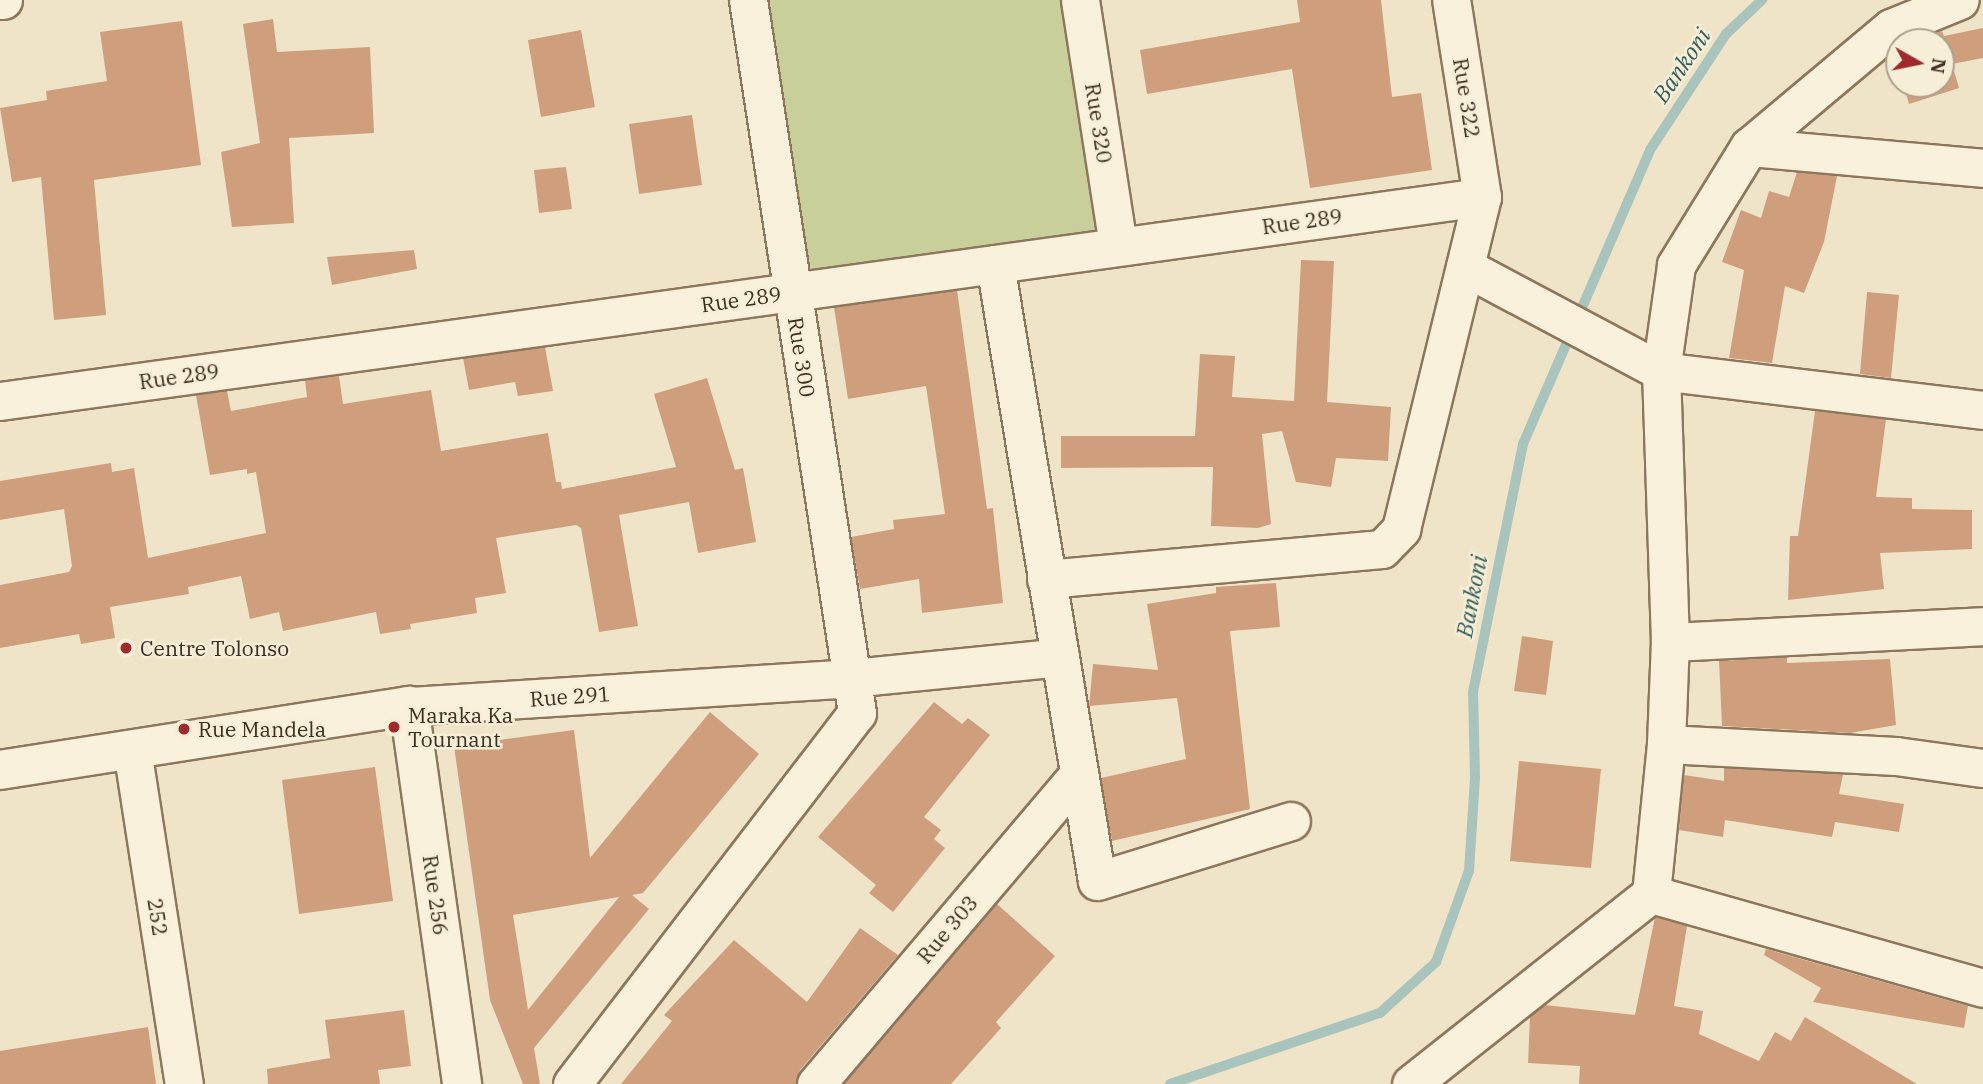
<!DOCTYPE html>
<html>
<head>
<meta charset="utf-8">
<style>
  body { margin:0 }
  #map { position:relative; width:1983px; height:1084px; overflow:hidden; background:#f0e4c8; font-family:"IBM Plex Serif",serif }
  div>[style] { position:absolute }
  .green>* { inset:0; background:#c9cf9b }
  .stream>* { height:10px; margin:-5px; padding:0 5px; transform-origin:5px; border-radius:5px; background:#a9c4bc }
  .building>* { inset:0; background:#cf9f7d }
  .roads { filter:drop-shadow(2px 0 #8d765c) drop-shadow(-2px 0 #8d765c) drop-shadow(0 2px #8d765c) drop-shadow(0 -2px #8d765c) }
  .street>* { height:37px; margin:-18.5px; padding:0 18.5px; transform-origin:18.5px; border-radius:18.5px; background:#faf1dc }
  .secondary>* { height:38px; margin:-19px; padding:0 19px; transform-origin:19px; border-radius:19px; background:#faf1dc }
  .dots>* { width:19px; height:19px; translate:-50% -50%; box-sizing:border-box; border:4px solid #f7eed8; border-radius:50% }
  span { translate:-50% -50%; white-space:nowrap; text-align:center; line-height:1.15; -webkit-text-stroke:5px #f7eed8; paint-order:stroke }
  .street-label { font-size:21px; color:#3d2e20 }
  .poi-label { font-size:21px; color:#3d2e20 }
  .left { translate:0 -50%; text-align:left }
  .water-label { font-size:23px; color:#2f5d5a; font-style:italic }
  .north { position:absolute; left:1885px; top:28px; width:70px; height:70px; box-sizing:border-box; background:#f7eed8; border:2px solid #ada18e; border-radius:50%; rotate:99deg; font-size:19px; font-weight:700; line-height:28px; text-align:center; color:#3d2e20 }
  .north::after { content:''; display:block; margin:auto; width:24px; height:32px; background:#9e2a2b; clip-path:polygon(50% 0,100% 100%,50% 72%,0 100%) }
</style>
</head>
<body>
<div id="map">
  <div class="green">
    <div style="clip-path:polygon(748px 0,1080px 0,1118px 246px,793px 292px)"></div>
  </div>
  <div class="stream">
    <div style="left:1170px;top:1084px;width:222px;rotate:-18.7deg"></div>
    <div style="left:1380px;top:1013px;width:76px;rotate:-42.3deg"></div>
    <div style="left:1436px;top:962px;width:97px;rotate:-70.1deg"></div>
    <div style="left:1469px;top:871px;width:94px;rotate:-86.3deg"></div>
    <div style="left:1475px;top:777px;width:85px;rotate:-91.3deg"></div>
    <div style="left:1473px;top:692px;width:253px;rotate:-78.6deg"></div>
    <div style="left:1523px;top:444px;width:320px;rotate:-66.6deg"></div>
    <div style="left:1650px;top:150px;width:139px;rotate:-56.8deg"></div>
    <div style="left:1726px;top:34px;width:50px;rotate:-43.4deg"></div>
  </div>
  <div class="building">
    <div style="clip-path:polygon(1297px 0,1381px 0,1392px 97px,1421px 93px,1432px 170px,1310px 188px,1292px 69px,1147px 94px,1140px 50px,1300px 22px)"></div>
    <div style="clip-path:polygon(273px 19px,277px 52px,370px 47px,374px 133px,289px 138px,294px 223px,232px 227px,221px 152px,260px 143px,243px 24px)"></div>
    <div style="clip-path:polygon(182px 21px,201px 165px,94px 180px,106px 315px,54px 320px,41px 177px,12px 182px,0 108px,47px 100px,46px 91px,107px 81px,100px 32px)"></div>
    <div style="clip-path:polygon(1983px 28px,1983px 58px,1952px 64px,1959px 88px,1909px 104px,1903px 84px,1941px 84px,1941px 42px,1912px 42px,1942px 31px,1944px 36px)"></div>
    <div style="clip-path:polygon(581px 30px,595px 107px,541px 117px,528px 40px)"></div>
    <div style="clip-path:polygon(692px 115px,702px 185px,639px 194px,629px 124px)"></div>
    <div style="clip-path:polygon(566px 167px,572px 209px,539px 213px,534px 170px)"></div>
    <div style="clip-path:polygon(1797px 172px,1837px 176px,1824px 242px,1804px 293px,1785px 286px,1772px 363px,1729px 358px,1744px 270px,1722px 262px,1741px 210px,1761px 218px,1769px 191px,1789px 197px)"></div>
    <div style="clip-path:polygon(414px 250px,417px 269px,332px 285px,327px 257px)"></div>
    <div style="clip-path:polygon(1301px 260px,1334px 261px,1327px 402px,1391px 407px,1388px 461px,1336px 458px,1331px 487px,1296px 482px,1282px 431px,1262px 434px,1271px 524px,1258px 528px,1211px 526px,1213px 467px,1061px 468px,1061px 436px,1195px 436px,1200px 354px,1235px 356px,1232px 397px,1294px 401px)"></div>
    <div style="clip-path:polygon(957px 290px,987px 509px,993px 508px,1003px 603px,922px 613px,919px 579px,860px 589px,851px 537px,894px 529px,893px 520px,945px 514px,926px 386px,848px 399px,834px 307px)"></div>
    <div style="clip-path:polygon(1867px 292px,1899px 295px,1891px 378px,1860px 374px)"></div>
    <div style="clip-path:polygon(545px 347px,553px 391px,518px 396px,515px 382px,469px 390px,463px 358px)"></div>
    <div style="clip-path:polygon(339px 376px,343px 404px,431px 390px,441px 451px,548px 433px,556px 482px,561px 482px,562px 489px,676px 467px,654px 394px,707px 378px,735px 470px,743px 468px,756px 542px,698px 553px,689px 502px,619px 515px,638px 626px,599px 632px,581px 528px,576px 525px,496px 538px,506px 593px,475px 598px,477px 613px,410px 624px,411px 629px,380px 634px,376px 612px,283px 631px,279px 612px,250px 619px,241px 576px,188px 587px,189px 594px,110px 607px,115px 638px,81px 644px,79px 634px,0 648px,0 585px,69px 572px,72px 566px,64px 509px,0 520px,0 481px,111px 463px,112px 472px,134px 468px,148px 558px,266px 533px,256px 472px,247px 474px,247px 469px,210px 475px,196px 395px,227px 391px,231px 411px,307px 397px,305px 380px)"></div>
    <div style="clip-path:polygon(1815px 411px,1886px 419px,1876px 497px,1912px 498px,1912px 509px,1972px 510px,1972px 549px,1880px 553px,1884px 589px,1788px 600px,1790px 536px,1798px 536px)"></div>
    <div style="clip-path:polygon(1276px 583px,1280px 627px,1230px 631px,1250px 809px,1112px 841px,1101px 778px,1186px 759px,1177px 698px,1089px 706px,1093px 664px,1158px 670px,1147px 604px,1216px 593px,1216px 587px)"></div>
    <div style="clip-path:polygon(1522px 636px,1553px 641px,1546px 695px,1514px 691px)"></div>
    <div style="clip-path:polygon(1787px 657px,1787px 663px,1890px 659px,1896px 725px,1850px 733px,1722px 726px,1719px 661px)"></div>
    <div style="clip-path:polygon(934px 702px,962px 724px,968px 718px,990px 735px,924px 817px,941px 830px,934px 839px,945px 848px,893px 912px,869px 893px,876px 885px,818px 837px)"></div>
    <div style="clip-path:polygon(evenodd,710px 712px,759px 754px,643px 893px,632px 895px,649px 909px,534px 1048px,540px 1084px,523px 1084px,490px 1000px,454px 746px,574px 730px,590px 858px,710px 712px,619px 897px,528px 1010px,513px 915px,619px 897px)"></div>
    <div style="clip-path:polygon(1519px 761px,1601px 769px,1591px 868px,1510px 861px)"></div>
    <div style="clip-path:polygon(375px 767px,393px 901px,299px 914px,282px 780px)"></div>
    <div style="clip-path:polygon(1724px 768px,1843px 774px,1839px 794px,1904px 804px,1899px 832px,1835px 822px,1832px 837px,1725px 820px,1723px 837px,1679px 830px,1684px 775px,1724px 781px)"></div>
    <div style="clip-path:polygon(997px 904px,1055px 956px,996px 1022px,1001px 1028px,951px 1084px,844px 1084px)"></div>
    <div style="clip-path:polygon(1655px 917px,1687px 926px,1674px 1006px,1703px 1011px,1699px 1034px,1759px 1061px,1775px 1032px,1791px 1041px,1805px 1017px,1917px 1084px,1579px 1084px,1580px 1066px,1528px 1063px,1530px 1016px,1545px 1005px,1635px 1015px)"></div>
    <div style="clip-path:polygon(860px 928px,898px 955px,800px 1070px,796px 1084px,621px 1084px,672px 1021px,664px 1015px,734px 940px,807px 1002px)"></div>
    <div style="clip-path:polygon(1766px 949px,1968px 1006px,1964px 1028px,1813px 1002px,1821px 988px,1764px 955px)"></div>
    <div style="clip-path:polygon(404px 1010px,411px 1066px,378px 1070px,380px 1084px,268px 1084px,267px 1069px,330px 1058px,325px 1020px)"></div>
    <div style="clip-path:polygon(148px 1027px,156px 1084px,0 1084px,0 1051px)"></div>
  </div>
  <div class="roads">
    <div class="street">
      <div style="left:0;top:0;width:3px"></div>
      <div style="left:1080px;top:0;width:249px;rotate:81.2deg"></div>
      <div style="left:1749px;top:147px;width:235px;rotate:5.1deg"></div>
      <div style="left:995px;top:264px;width:625px;rotate:80.61deg"></div>
      <div style="left:1097px;top:881px;width:203px;rotate:-17.2deg"></div>
      <div style="left:1465px;top:267px;width:222px;rotate:28deg"></div>
      <div style="left:1661px;top:371px;width:324px;rotate:6.9deg"></div>
      <div style="left:0;top:401px;width:1496px;rotate:-7.84deg"></div>
      <div style="left:1046px;top:579px;width:337px;rotate:-5.1deg"></div>
      <div style="left:1382px;top:549px;width:28px;rotate:-46deg"></div>
      <div style="left:1401px;top:529px;width:342px;rotate:-76.3deg"></div>
      <div style="left:1482px;top:197px;width:199px;rotate:-98.9deg"></div>
      <div style="left:1670px;top:642px;width:313px;rotate:-2.9deg"></div>
      <div style="left:409px;top:706px;width:443px;rotate:-3.6deg"></div>
      <div style="left:851px;top:678px;width:210px;rotate:-5.7deg"></div>
      <div style="left:1666px;top:744px;width:230px;rotate:3deg"></div>
      <div style="left:1896px;top:756px;width:88px;rotate:7.9deg"></div>
      <div style="left:132px;top:749px;width:339px;rotate:81.2deg"></div>
      <div style="left:1651px;top:894px;width:345px;rotate:15.8deg"></div>
      <div style="left:572px;top:1084px;width:468px;rotate:-52.5deg"></div>
      <div style="left:857px;top:713px;width:721px;rotate:-98.69deg"></div>
      <div style="left:816px;top:1084px;width:407px;rotate:-49.7deg"></div>
      <div style="left:1411px;top:1084px;width:306px;rotate:-38.4deg"></div>
      <div style="left:1651px;top:894px;width:151px;rotate:-84.3deg"></div>
      <div style="left:1666px;top:744px;width:102px;rotate:-87.8deg"></div>
      <div style="left:1670px;top:642px;width:271px;rotate:-91.9deg"></div>
      <div style="left:1661px;top:371px;width:107px;rotate:-81.9deg"></div>
      <div style="left:1676px;top:265px;width:139px;rotate:-58.3deg"></div>
      <div style="left:1749px;top:147px;width:185px;rotate:-40deg"></div>
      <div style="left:1891px;top:28px;width:74px;rotate:-22.1deg"></div>
    </div>
    <div class="secondary">
      <div style="left:0;top:770px;width:414px;rotate:-8.9deg"></div>
      <div style="left:409px;top:706px;width:382px;rotate:82deg"></div>
    </div>
  </div>
  <div class="dots">
    <div style="left:126px;top:648px;background:#9e2a2b"></div>
    <div style="left:394px;top:727px;background:#9e2a2b"></div>
    <div style="left:184px;top:729px;background:#9e2a2b"></div>
  </div>
  <div class="street-label">
    <span style="left:1467px;top:98px;rotate:81deg">Rue 322</span>
    <span style="left:1099px;top:123px;rotate:81deg">Rue 320</span>
    <span style="left:1302px;top:221px;rotate:-8deg">Rue 289</span>
    <span style="left:741px;top:299px;rotate:-8deg">Rue 289</span>
    <span style="left:802px;top:357px;rotate:81deg">Rue 300</span>
    <span style="left:179px;top:376px;rotate:-8deg">Rue 289</span>
    <span style="left:570px;top:696px;rotate:-4deg">Rue 291</span>
    <span style="left:436px;top:895px;rotate:82deg">Rue 256</span>
    <span style="left:158px;top:917px;rotate:81deg">252</span>
    <span style="left:947px;top:929px;rotate:-50deg">Rue 303</span>
  </div>
  <div class="poi-label">
    <span class="left" style="left:140px;top:648px">Centre Tolonso</span>
    <span class="left" style="left:408px;top:727px">Maraka Ka<br>Tournant</span>
    <span class="left" style="left:198px;top:729px">Rue Mandela</span>
  </div>
  <div class="water-label">
    <span style="left:1681px;top:65px;rotate:-56deg">Bankoni</span>
    <span style="left:1471px;top:596px;rotate:-79deg">Bankoni</span>
  </div>
  <div class="north">N</div>
</div>
</body>
</html>
